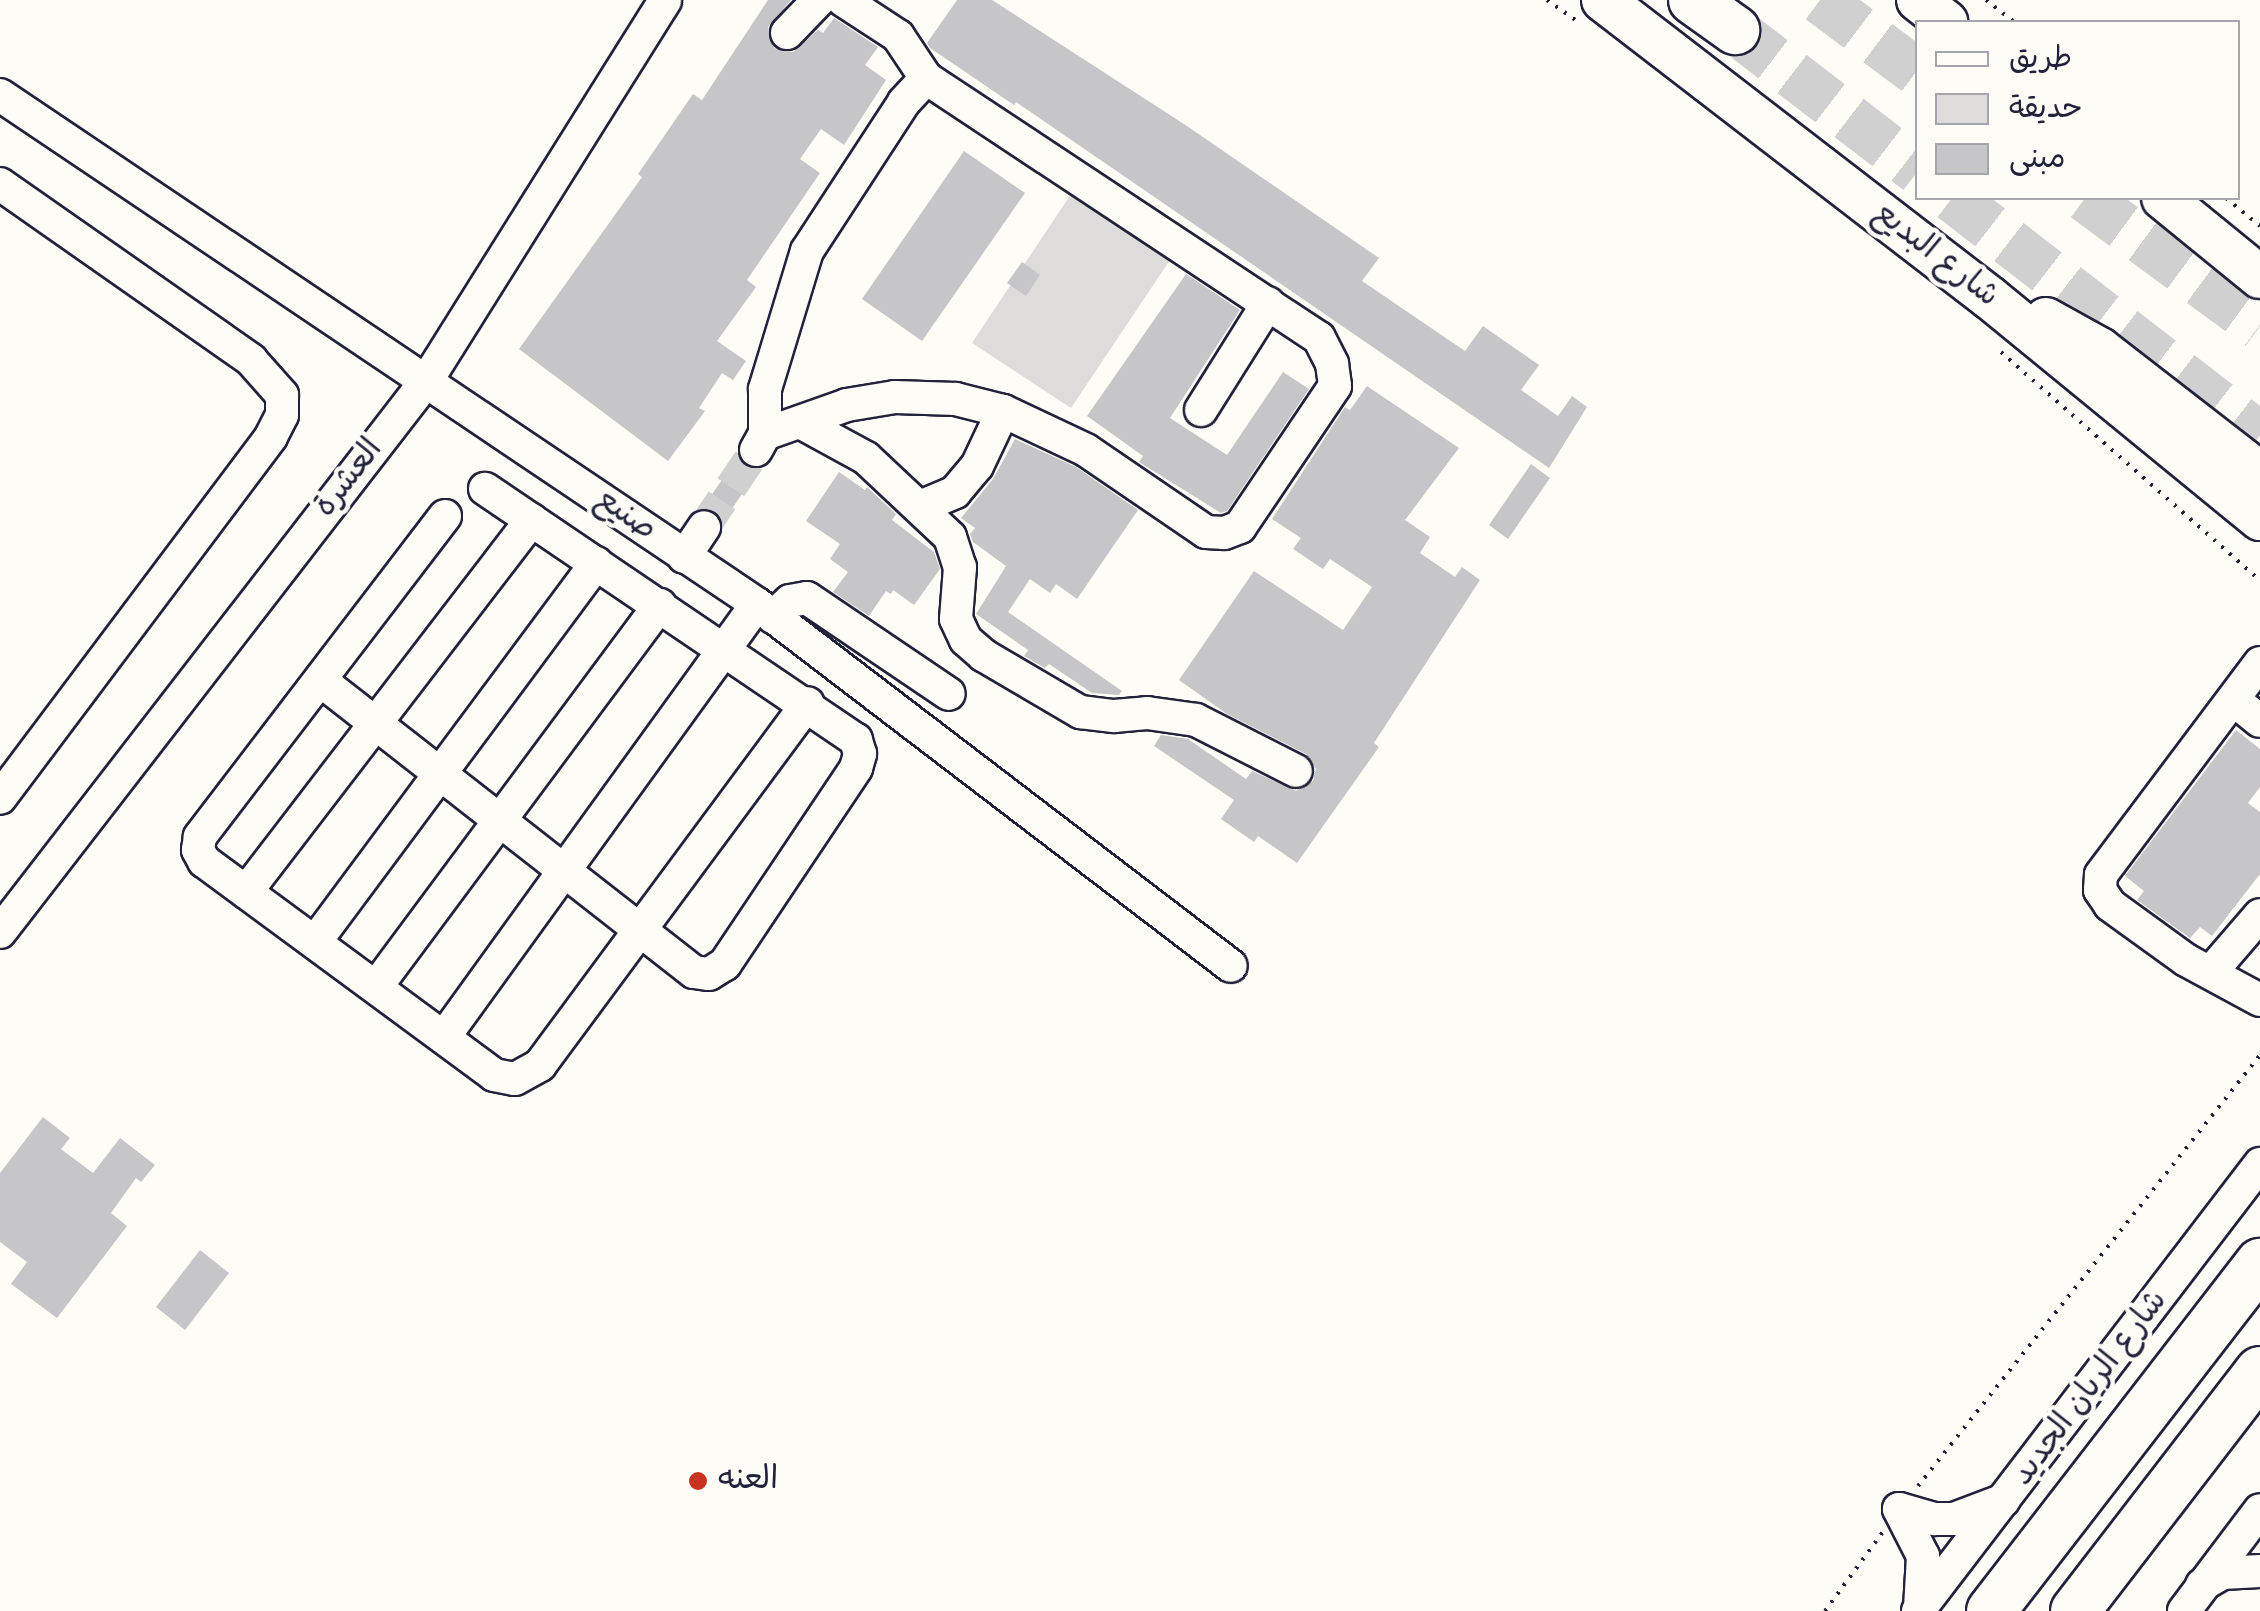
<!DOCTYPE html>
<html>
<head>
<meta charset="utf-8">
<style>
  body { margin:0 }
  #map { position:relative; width:2260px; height:1611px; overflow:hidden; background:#fdfcf7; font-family:"Indie Flower","Playpen Sans Arabic",sans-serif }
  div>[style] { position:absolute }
  .green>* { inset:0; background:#dddcdb }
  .building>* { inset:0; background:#c6c6c8 }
  .minor-tunnel>* { height:32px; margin-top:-16px; transform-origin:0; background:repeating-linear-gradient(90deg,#d1d0d1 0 32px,transparent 0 48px) }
  .highway-tunnel>* { height:48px; margin-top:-24px; transform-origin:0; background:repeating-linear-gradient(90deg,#d1d0d1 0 48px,transparent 0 72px) }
  .path>* { height:4px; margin-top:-2px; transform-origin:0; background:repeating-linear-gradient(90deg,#22223b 0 2.5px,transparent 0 10.5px) }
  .roads { filter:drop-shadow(2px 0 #22223b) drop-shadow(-2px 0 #22223b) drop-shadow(0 2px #22223b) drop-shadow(0 -2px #22223b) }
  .minor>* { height:32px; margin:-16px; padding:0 16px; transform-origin:16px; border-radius:16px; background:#fdfcf7 }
  .major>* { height:42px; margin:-21px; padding:0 21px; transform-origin:21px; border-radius:21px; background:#fdfcf7 }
  .highway>* { height:48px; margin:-24px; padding:0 24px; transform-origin:24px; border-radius:24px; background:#fdfcf7 }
  .dots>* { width:28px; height:28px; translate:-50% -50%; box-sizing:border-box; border:5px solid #fdfcf7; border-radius:50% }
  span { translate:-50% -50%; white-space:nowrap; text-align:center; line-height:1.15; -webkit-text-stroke:9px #fdfcf7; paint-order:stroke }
  .street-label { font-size:32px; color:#22223b }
  .poi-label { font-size:32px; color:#22223b }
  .left { translate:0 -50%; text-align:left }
  .legend { position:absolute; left:1915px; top:20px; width:325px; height:180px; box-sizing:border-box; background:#fdfcf7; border:2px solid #a5a5ac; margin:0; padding:12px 18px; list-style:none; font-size:30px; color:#22223b }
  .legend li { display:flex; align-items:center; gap:20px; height:50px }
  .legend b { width:50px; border:2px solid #a5a5ac }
</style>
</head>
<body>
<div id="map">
  <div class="green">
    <div style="clip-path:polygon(1071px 194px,1170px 260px,1071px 408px,972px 343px)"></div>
  </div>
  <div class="building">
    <div style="clip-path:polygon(768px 0,791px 0,768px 27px,774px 48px,793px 52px,818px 30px,823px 33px,834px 18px,878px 47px,865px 65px,886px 80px,844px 145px,821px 129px,800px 159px,820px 173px,747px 280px,756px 287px,717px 341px,746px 361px,733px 380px,722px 373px,699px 408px,705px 411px,668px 461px,519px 349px,642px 177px,638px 174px,693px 94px,702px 100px)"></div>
    <div style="clip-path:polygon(957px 0,992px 0,1187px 126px,1379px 258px,1362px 281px,1465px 351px,1483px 326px,1539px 365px,1521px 390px,1558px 416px,1572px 396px,1587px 407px,1549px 468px,1016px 102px,1014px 105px,930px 48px,927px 43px)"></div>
    <div style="clip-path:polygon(964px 151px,1025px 193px,922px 341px,862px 299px)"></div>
    <div style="clip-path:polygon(1022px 262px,1040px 275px,1026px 296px,1007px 283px)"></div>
    <div style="clip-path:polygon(1186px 274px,1240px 310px,1170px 418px,1227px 455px,1283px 372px,1309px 389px,1227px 511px,1221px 513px,1139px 462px,1143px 456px,1087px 416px)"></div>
    <div style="clip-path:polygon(1367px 386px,1459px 448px,1405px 520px,1430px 537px,1420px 553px,1455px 577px,1462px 567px,1480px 580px,1374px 743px,1379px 747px,1297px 863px,1258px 836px,1254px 842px,1221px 819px,1234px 800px,1154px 746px,1161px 735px,1188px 739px,1246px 779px,1252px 771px,1296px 791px,1313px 781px,1316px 769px,1306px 754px,1227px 714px,1179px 680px,1254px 571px,1343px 630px,1372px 587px,1330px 559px,1323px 569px,1293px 549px,1301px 538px,1272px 519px,1345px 407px,1350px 410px)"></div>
    <div style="clip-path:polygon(1015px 439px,1076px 467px,1138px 510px,1077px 599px,1056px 584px,1050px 593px,1030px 579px,1008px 612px,1122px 691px,1119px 695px,1092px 693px,1049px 664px,1045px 668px,1024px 656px,1028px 650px,976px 614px,1006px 566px,973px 542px,970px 534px,975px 528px,961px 518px,993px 479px)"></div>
    <div style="clip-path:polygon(738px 457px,745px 467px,759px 469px,723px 522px,716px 511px,703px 507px)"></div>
    <div style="clip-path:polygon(1531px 464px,1550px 478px,1508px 539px,1489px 525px)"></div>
    <div style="clip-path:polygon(839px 472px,865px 490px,867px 487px,896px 514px,892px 520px,934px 552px,940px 569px,914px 605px,893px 590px,891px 594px,886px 591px,869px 616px,833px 592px,848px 572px,830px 559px,840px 544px,806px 521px)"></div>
    <div style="clip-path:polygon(2236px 730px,2260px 749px,2260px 787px,2248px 803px,2260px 812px,2260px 874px,2212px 936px,2200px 927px,2190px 938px,2137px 900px,2144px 891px,2125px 876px)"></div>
    <div style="clip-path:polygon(43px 1117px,70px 1138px,61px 1149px,93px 1173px,120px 1138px,155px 1165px,141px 1182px,136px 1178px,111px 1213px,127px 1226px,57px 1318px,11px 1284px,27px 1262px,0 1242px,0 1173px)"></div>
    <div style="clip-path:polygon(200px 1250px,229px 1273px,185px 1330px,156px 1307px)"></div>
  </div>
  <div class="minor-tunnel">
    <div style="left:704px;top:527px;width:93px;rotate:-56deg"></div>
  </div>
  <div class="highway-tunnel">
    <div style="left:1820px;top:0;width:122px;rotate:36.7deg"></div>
    <div style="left:1735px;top:30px;width:231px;rotate:37.6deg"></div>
    <div style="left:1952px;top:198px;width:389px;rotate:37.7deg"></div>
    <div style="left:2085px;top:198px;width:217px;rotate:36.4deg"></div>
  </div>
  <div class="path">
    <div style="left:1547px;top:0;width:35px;rotate:35deg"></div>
    <div style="left:1986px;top:0;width:36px;rotate:38deg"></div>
    <div style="left:2226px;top:198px;width:44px;rotate:39.5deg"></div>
    <div style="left:2001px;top:352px;width:345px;rotate:41.4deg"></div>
    <div style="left:1918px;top:1486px;width:550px;rotate:-51.57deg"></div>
    <div style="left:1825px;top:1611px;width:97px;rotate:-53.8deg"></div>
  </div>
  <div class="roads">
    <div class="minor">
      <div style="left:843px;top:0;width:66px;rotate:33.2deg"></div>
      <div style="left:898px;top:36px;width:50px;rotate:56.3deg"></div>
      <div style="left:787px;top:33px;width:46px;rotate:-45.9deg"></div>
      <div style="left:0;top:95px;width:912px;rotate:33.92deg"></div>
      <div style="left:757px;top:604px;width:596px;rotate:37.37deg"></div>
      <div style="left:0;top:184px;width:307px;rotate:35deg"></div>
      <div style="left:251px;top:360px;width:47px;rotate:48.5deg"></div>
      <div style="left:282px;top:395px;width:20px;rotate:90deg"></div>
      <div style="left:282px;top:415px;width:25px;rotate:117deg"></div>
      <div style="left:271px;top:437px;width:451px;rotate:126.9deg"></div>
      <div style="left:1201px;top:410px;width:126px;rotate:-57.9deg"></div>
      <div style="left:800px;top:422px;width:75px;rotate:28.6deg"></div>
      <div style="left:866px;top:458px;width:115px;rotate:43.2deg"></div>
      <div style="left:950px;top:537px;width:32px;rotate:72deg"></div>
      <div style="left:960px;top:567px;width:52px;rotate:94.4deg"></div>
      <div style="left:956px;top:619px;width:23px;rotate:65deg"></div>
      <div style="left:966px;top:640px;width:23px;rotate:41deg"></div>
      <div style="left:983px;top:655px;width:113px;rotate:30.4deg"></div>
      <div style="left:1080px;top:712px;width:34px;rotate:7deg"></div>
      <div style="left:1114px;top:716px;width:33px;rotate:-5deg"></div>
      <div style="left:1147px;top:713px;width:49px;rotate:8.1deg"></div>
      <div style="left:1196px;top:720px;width:112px;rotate:27deg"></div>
      <div style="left:756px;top:450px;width:18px;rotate:-61deg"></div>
      <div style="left:765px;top:434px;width:45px;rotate:-90deg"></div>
      <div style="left:765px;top:389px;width:144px;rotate:-73.1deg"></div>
      <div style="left:807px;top:251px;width:178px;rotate:-56.9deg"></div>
      <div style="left:904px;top:102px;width:33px;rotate:-47deg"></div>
      <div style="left:926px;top:78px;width:471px;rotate:33.5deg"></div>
      <div style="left:1319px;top:338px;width:29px;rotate:63deg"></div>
      <div style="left:1332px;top:364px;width:22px;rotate:82deg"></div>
      <div style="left:1335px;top:386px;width:170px;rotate:124deg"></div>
      <div style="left:1240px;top:527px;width:17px;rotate:159deg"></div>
      <div style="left:1224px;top:533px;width:18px;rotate:-177deg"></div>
      <div style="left:1206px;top:532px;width:145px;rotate:-145.7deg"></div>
      <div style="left:1086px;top:450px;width:92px;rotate:-154.8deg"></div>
      <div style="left:1003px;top:411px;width:49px;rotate:-165.7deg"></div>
      <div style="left:956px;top:399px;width:61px;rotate:-178.1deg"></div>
      <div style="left:895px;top:397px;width:49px;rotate:170.5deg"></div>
      <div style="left:847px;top:405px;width:87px;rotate:160.5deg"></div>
      <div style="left:920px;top:507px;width:38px;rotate:-23deg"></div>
      <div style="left:955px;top:492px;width:34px;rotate:-50deg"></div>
      <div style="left:977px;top:466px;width:61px;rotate:-64.7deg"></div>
      <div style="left:445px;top:516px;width:404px;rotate:127.4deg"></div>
      <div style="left:200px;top:837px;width:13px;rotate:99deg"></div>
      <div style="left:198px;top:850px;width:13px;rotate:61deg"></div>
      <div style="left:204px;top:861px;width:360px;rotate:36.4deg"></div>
      <div style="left:494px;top:1075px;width:21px;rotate:11deg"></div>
      <div style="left:515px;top:1079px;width:29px;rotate:-29deg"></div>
      <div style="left:540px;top:1065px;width:450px;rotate:-53.5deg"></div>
      <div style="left:684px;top:557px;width:36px;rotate:-56deg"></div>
      <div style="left:773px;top:617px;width:23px;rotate:-43deg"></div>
      <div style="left:790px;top:601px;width:17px;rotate:-10deg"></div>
      <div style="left:807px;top:598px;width:171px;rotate:34.1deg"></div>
      <div style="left:2260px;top:663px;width:265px;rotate:126.9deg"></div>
      <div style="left:2101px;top:875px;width:15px;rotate:94deg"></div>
      <div style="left:2100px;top:890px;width:18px;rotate:56deg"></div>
      <div style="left:2110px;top:905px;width:94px;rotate:35.9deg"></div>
      <div style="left:2186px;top:960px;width:84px;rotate:28.4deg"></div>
      <div style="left:320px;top:680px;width:474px;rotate:38deg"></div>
      <div style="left:694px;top:972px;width:15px;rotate:8deg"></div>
      <div style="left:709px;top:974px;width:19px;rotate:-32deg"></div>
      <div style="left:725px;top:964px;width:236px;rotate:-56.2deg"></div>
      <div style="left:856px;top:768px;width:15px;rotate:-74deg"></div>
      <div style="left:860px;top:754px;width:15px;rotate:-106deg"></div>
      <div style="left:856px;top:740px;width:448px;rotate:-145.9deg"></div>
      <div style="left:2234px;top:700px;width:33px;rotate:39deg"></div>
      <div style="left:246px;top:892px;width:469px;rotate:-52.5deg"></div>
      <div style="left:0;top:932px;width:698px;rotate:-52.28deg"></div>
      <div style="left:427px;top:380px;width:448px;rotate:-57.9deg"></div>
      <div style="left:315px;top:942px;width:472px;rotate:-53.4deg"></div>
      <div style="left:2211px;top:972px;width:75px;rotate:-49.3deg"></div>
      <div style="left:376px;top:987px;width:476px;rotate:-53.4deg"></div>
      <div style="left:444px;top:1037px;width:534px;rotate:-54.14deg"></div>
      <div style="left:1899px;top:1509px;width:37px;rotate:16deg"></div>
      <div style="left:1935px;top:1519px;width:19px"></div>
      <div style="left:1954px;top:1519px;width:53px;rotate:-20.8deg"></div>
      <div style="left:1899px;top:1509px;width:53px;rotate:62.9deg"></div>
      <div style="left:1923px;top:1556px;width:52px;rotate:93.3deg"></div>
      <div style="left:2202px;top:1585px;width:24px;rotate:-30deg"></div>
      <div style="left:2223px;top:1573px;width:37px;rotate:-3deg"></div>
      <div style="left:1918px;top:1611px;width:563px;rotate:-52.58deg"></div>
      <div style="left:2184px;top:1611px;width:126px;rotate:-53deg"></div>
    </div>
    <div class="major">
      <div style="left:1603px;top:0;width:488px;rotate:37.6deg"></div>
      <div style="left:1990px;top:298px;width:349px;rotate:39.3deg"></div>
      <div style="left:1918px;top:0;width:36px;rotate:38deg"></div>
      <div style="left:2163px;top:198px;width:125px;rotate:39.2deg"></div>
      <div style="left:2046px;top:319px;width:62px;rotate:29.1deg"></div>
      <div style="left:2100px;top:349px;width:202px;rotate:37.8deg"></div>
    </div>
    <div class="highway">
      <div style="left:1693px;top:0;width:52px;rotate:35.5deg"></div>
      <div style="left:1991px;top:1611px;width:440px;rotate:-52.3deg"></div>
      <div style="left:2075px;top:1611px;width:303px;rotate:-52.4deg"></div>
    </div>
  </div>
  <div class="dots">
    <div style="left:698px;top:1481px;background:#c8321e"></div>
  </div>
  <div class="street-label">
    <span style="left:1935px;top:256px;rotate:38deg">شارع البديع</span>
    <span style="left:350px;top:479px;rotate:-52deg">العشرة</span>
    <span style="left:625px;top:516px;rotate:35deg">صنيع</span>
    <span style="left:2091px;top:1389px;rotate:-53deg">شارع الريان الجديد</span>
  </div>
  <div class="poi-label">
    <span class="left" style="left:718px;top:1481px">العنه</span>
  </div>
  <ul class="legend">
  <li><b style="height:12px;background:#fdfcf7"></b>طريق</li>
  <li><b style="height:28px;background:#dddcdb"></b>حديقة</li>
  <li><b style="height:28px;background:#c6c6c8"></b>مبنى</li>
  </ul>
</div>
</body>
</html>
